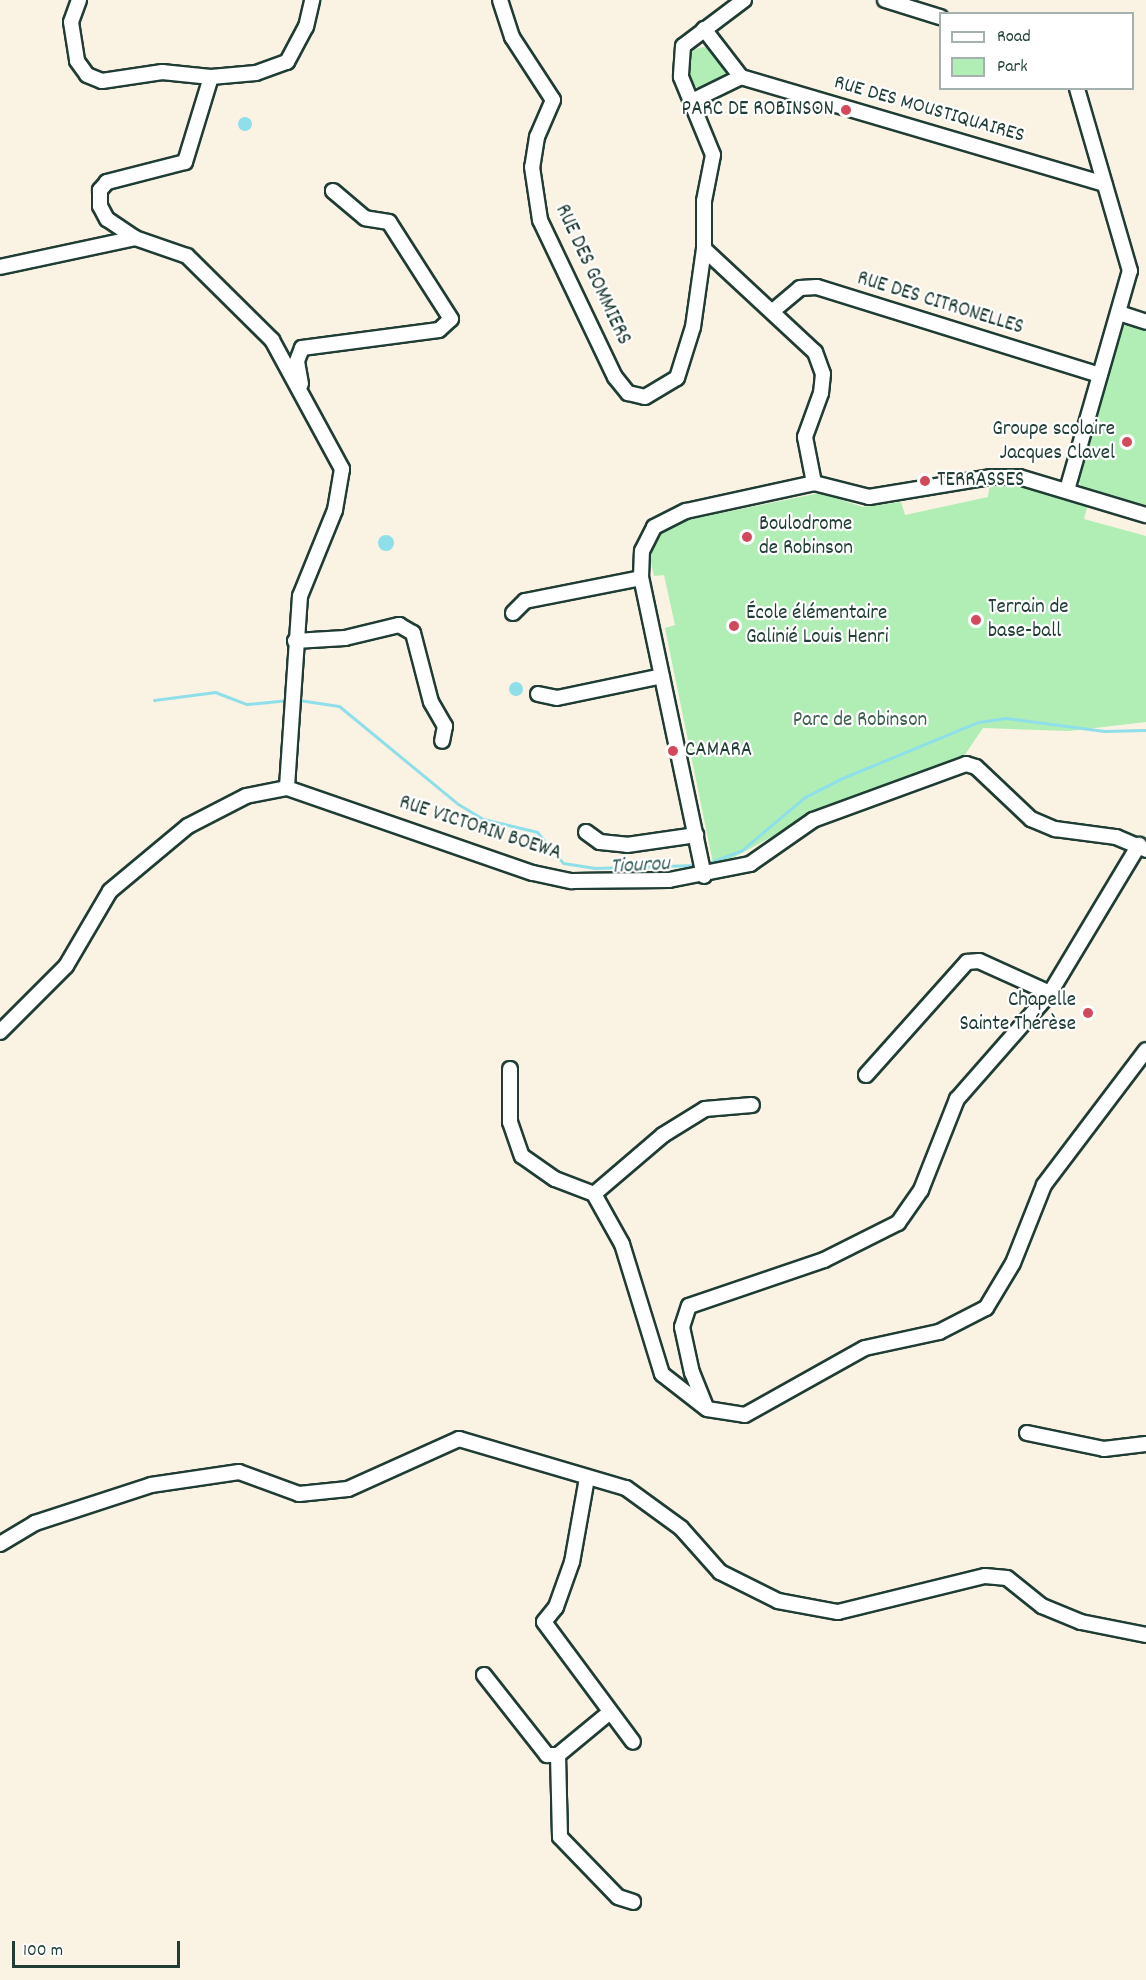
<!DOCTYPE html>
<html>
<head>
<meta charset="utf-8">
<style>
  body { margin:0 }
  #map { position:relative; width:1146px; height:1980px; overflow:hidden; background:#faf2e3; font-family:Dekko,sans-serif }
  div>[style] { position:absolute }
  .green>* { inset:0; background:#b1eeb5 }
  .round { border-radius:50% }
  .water>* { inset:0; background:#8fdfea }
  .stream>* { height:3px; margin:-1.5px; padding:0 1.5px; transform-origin:1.5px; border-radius:1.5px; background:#8fdfea }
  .roads { filter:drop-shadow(2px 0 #1f3d34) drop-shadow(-2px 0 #1f3d34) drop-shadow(0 2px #1f3d34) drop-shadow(0 -2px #1f3d34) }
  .minor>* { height:14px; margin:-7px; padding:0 7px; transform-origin:7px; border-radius:7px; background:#fff }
  .dots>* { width:16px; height:16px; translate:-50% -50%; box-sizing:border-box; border:3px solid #fff; border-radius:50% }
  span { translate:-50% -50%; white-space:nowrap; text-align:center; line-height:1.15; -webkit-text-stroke:4.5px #fff; paint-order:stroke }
  .poi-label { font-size:21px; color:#1f3d34 }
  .right { translate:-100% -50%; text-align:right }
  .left { translate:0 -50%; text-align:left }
  .street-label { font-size:21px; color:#1f3d34 }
  .park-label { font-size:21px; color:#3c604e }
  .water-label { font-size:22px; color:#355d58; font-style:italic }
  .legend { position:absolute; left:939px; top:12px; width:195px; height:78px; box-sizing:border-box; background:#fff; border:2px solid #a5b1ae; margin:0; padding:8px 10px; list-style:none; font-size:18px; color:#1f3d34 }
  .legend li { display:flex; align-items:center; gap:12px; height:30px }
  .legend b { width:30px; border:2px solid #a5b1ae }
  .scale { position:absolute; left:12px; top:1941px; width:168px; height:27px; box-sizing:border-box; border:3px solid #1f3d34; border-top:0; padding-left:8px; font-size:18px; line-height:21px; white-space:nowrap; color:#1f3d34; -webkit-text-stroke:4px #fff; paint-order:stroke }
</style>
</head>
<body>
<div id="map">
  <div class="green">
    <div class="round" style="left:684px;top:47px;width:42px;height:42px"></div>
    <div style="clip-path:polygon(1128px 322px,1146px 330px,1146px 506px,1082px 487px,1078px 480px,1120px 330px)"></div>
    <div style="clip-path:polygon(1010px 481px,1088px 504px,1084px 519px,1146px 536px,1146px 722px,1069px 731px,983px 728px,964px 756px,827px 807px,714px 868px,665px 628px,675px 625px,664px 575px,654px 576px,650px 557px,655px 538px,672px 523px,820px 493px,863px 507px,901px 502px,905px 515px,988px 497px,990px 483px)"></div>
  </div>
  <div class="water">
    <div class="round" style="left:238px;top:117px;width:14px;height:14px"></div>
    <div class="round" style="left:378px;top:535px;width:16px;height:16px"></div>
    <div class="round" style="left:509px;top:682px;width:14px;height:14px"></div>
  </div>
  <div class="stream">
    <div style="left:154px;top:700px;width:62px;rotate:-7.5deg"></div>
    <div style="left:215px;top:692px;width:34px;rotate:21deg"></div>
    <div style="left:247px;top:704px;width:42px;rotate:-5.4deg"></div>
    <div style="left:299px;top:700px;width:40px;rotate:8.5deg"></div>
    <div style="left:339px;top:706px;width:154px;rotate:39.5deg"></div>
    <div style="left:458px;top:804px;width:29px;rotate:31deg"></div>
    <div style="left:483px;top:819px;width:56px;rotate:13.5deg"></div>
    <div style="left:537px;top:832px;width:40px;rotate:50deg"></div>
    <div style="left:563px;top:863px;width:31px;rotate:9deg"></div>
    <div style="left:594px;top:868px;width:103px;rotate:-1.7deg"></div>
    <div style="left:706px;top:864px;width:39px;rotate:-21deg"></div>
    <div style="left:742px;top:850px;width:82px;rotate:-40.1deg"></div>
    <div style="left:805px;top:797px;width:39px;rotate:-27deg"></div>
    <div style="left:840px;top:779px;width:149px;rotate:-22.4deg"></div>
    <div style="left:978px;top:722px;width:28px;rotate:-8deg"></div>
    <div style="left:1006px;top:718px;width:99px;rotate:7.6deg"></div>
    <div style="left:1104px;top:731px;width:42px;rotate:-1.4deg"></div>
  </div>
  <div class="roads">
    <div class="minor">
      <div style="left:79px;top:0;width:23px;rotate:110deg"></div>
      <div style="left:71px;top:22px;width:39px;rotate:81deg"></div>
      <div style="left:77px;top:61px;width:17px;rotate:54deg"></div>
      <div style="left:87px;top:75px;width:16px;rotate:22deg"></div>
      <div style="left:102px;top:81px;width:61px;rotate:-8.5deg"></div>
      <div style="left:162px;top:72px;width:49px;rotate:5.8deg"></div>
      <div style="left:211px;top:77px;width:89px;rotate:107deg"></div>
      <div style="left:185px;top:162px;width:81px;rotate:165.6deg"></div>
      <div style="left:107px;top:182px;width:11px;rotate:131deg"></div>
      <div style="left:100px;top:190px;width:16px;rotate:90deg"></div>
      <div style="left:100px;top:206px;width:15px;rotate:62deg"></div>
      <div style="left:107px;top:219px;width:34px;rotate:34deg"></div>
      <div style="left:135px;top:238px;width:55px;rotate:19.1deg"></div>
      <div style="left:187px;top:256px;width:120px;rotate:44.7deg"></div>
      <div style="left:272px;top:340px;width:147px;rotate:61.5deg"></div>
      <div style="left:342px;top:469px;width:42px;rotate:99.7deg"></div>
      <div style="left:335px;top:510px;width:93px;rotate:112.1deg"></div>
      <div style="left:300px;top:596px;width:192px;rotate:93.9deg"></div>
      <div style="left:500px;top:0;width:39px;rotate:72deg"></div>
      <div style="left:512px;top:37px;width:75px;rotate:56.9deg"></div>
      <div style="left:553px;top:100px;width:40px;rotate:113.4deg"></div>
      <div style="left:537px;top:137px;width:30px;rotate:99deg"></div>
      <div style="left:532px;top:167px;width:54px;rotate:81.4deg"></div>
      <div style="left:540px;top:220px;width:174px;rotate:64.5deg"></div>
      <div style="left:615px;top:377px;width:21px;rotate:51deg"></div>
      <div style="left:628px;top:393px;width:17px;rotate:13deg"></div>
      <div style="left:645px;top:397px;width:37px;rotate:-31deg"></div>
      <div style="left:677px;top:378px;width:53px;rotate:-72.6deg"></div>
      <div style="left:693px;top:327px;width:79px;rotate:-82deg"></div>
      <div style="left:744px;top:0;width:76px;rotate:143deg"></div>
      <div style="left:683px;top:46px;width:31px;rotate:94deg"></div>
      <div style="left:681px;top:77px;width:84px;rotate:67.7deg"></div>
      <div style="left:713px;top:155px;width:47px;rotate:101.1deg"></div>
      <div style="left:704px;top:201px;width:48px;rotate:90deg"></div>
      <div style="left:704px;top:249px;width:151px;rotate:42.9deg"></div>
      <div style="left:815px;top:352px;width:23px;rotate:70deg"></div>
      <div style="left:823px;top:374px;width:19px;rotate:96deg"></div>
      <div style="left:821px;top:393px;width:47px;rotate:110deg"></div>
      <div style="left:805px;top:437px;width:47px;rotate:78.9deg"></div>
      <div style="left:885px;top:0;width:58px;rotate:17.2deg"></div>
      <div style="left:704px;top:29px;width:61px;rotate:52.4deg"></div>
      <div style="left:741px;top:77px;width:379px;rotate:16.4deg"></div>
      <div style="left:211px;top:77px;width:45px;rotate:-5.1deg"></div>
      <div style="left:256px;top:73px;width:33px;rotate:-20deg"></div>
      <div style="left:287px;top:62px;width:40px;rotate:-62deg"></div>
      <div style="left:306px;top:27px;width:28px;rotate:-77deg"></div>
      <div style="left:694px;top:100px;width:52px;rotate:-26.1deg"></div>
      <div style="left:0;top:267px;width:138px;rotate:-12.1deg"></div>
      <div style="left:774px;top:310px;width:34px;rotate:-40deg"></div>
      <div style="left:800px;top:288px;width:17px;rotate:-3deg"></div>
      <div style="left:817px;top:287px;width:296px;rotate:17.3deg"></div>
      <div style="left:1119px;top:313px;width:28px;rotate:18deg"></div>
      <div style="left:301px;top:384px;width:23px;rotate:-100deg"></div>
      <div style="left:297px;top:361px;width:14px;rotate:-69deg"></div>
      <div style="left:302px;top:348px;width:138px;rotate:-7.5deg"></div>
      <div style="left:439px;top:330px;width:16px;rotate:-43deg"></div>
      <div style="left:451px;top:319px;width:115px;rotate:-122.6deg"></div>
      <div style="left:389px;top:222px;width:24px;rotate:-171deg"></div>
      <div style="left:365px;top:218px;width:42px;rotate:-139.8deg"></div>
      <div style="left:1067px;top:490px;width:228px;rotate:-74deg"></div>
      <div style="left:1130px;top:271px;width:191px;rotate:-106.2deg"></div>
      <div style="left:513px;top:613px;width:17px;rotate:-45deg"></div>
      <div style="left:525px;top:601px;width:118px;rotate:-11.2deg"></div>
      <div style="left:295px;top:641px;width:50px;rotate:-3.4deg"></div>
      <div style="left:345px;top:638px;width:56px;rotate:-13.5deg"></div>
      <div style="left:399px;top:625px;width:16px;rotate:30deg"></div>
      <div style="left:413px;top:633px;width:71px;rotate:75.4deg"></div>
      <div style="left:431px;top:702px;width:28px;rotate:60deg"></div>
      <div style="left:445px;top:726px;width:15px;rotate:101deg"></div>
      <div style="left:538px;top:694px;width:19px;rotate:12deg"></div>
      <div style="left:557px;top:698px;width:107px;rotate:-11.8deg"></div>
      <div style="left:586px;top:832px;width:17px;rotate:36deg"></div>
      <div style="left:600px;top:842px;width:27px;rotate:6deg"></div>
      <div style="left:627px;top:845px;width:70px;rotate:-8.2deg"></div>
      <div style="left:704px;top:876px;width:305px;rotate:-101.9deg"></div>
      <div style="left:641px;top:578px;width:27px;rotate:-88deg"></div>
      <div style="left:642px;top:551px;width:27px;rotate:-63deg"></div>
      <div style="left:654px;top:527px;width:36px;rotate:-27deg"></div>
      <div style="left:686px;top:511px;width:131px;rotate:-12.3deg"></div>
      <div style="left:814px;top:483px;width:57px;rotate:14.3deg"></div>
      <div style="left:869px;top:497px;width:124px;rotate:-9.3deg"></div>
      <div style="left:991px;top:477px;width:28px"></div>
      <div style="left:1019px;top:477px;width:133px;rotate:16.7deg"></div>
      <div style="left:0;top:1032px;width:93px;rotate:-45deg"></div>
      <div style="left:66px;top:966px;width:87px;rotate:-59.6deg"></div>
      <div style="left:110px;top:891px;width:102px;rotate:-39.8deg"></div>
      <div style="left:188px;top:826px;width:65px;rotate:-27.3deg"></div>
      <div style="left:246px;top:796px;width:42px;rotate:-11deg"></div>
      <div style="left:287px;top:788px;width:260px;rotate:19.1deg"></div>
      <div style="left:533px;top:873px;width:40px;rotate:12deg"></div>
      <div style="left:572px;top:881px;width:97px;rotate:-0.6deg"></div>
      <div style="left:669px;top:880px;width:83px;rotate:-11.2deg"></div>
      <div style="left:750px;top:864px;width:77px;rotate:-34.9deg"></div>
      <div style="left:813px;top:820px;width:163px;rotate:-20.1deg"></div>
      <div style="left:966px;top:764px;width:10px;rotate:17deg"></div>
      <div style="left:976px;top:767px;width:76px;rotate:43.4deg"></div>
      <div style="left:1031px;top:819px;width:26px;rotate:23deg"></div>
      <div style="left:1055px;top:829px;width:62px;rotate:7.5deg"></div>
      <div style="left:1116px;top:837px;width:33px;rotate:23deg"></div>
      <div style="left:510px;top:1069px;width:53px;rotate:90deg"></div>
      <div style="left:510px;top:1122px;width:36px;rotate:71deg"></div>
      <div style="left:522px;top:1156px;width:40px;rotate:34.9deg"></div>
      <div style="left:555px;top:1179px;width:42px;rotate:21deg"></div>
      <div style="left:594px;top:1194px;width:57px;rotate:60.8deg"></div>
      <div style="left:622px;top:1244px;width:136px;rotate:72.9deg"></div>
      <div style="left:662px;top:1374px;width:57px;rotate:37.9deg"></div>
      <div style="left:707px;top:1409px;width:38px;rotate:9deg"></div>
      <div style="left:745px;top:1415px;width:137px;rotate:-29.2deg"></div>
      <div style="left:865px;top:1348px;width:76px;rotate:-12.2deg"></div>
      <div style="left:939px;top:1332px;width:53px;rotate:-27.1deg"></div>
      <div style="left:986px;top:1308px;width:52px;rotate:-59deg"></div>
      <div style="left:1013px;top:1263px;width:84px;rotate:-68.3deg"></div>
      <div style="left:1044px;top:1185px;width:169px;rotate:-52.9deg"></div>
      <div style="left:866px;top:1075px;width:152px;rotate:-48.2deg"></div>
      <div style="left:967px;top:962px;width:12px;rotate:-5deg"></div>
      <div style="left:979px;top:961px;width:78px;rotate:24.3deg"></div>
      <div style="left:594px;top:1194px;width:91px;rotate:-40.5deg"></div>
      <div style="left:663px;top:1135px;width:49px;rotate:-31.8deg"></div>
      <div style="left:705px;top:1109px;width:47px;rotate:-4.9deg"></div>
      <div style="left:706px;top:1407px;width:37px;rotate:-112deg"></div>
      <div style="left:692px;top:1373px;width:47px;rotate:-102.3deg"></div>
      <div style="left:682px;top:1327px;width:22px;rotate:-72deg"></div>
      <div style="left:689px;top:1306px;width:143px;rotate:-18.8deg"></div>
      <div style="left:824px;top:1260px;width:83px;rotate:-26.6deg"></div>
      <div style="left:898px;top:1223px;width:40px;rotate:-55.1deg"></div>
      <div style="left:921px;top:1190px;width:98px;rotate:-68.4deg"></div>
      <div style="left:957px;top:1099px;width:141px;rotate:-48.7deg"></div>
      <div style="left:1050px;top:993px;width:173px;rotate:-59deg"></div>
      <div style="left:1027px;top:1433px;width:79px;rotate:11.7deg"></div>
      <div style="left:1104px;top:1449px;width:42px;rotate:-6.8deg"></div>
      <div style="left:587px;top:1478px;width:85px;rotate:100.1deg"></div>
      <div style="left:572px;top:1562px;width:48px;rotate:109.6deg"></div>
      <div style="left:556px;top:1607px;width:19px;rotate:129deg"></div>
      <div style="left:544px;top:1622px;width:149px;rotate:53.4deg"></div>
      <div style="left:0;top:1544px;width:41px;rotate:-31deg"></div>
      <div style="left:35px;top:1523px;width:122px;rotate:-18.1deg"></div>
      <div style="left:151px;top:1485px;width:89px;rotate:-8.4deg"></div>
      <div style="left:239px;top:1472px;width:64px;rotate:20.1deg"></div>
      <div style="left:299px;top:1494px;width:49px;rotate:-5.8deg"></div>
      <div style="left:348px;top:1489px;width:122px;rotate:-24.2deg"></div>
      <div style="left:459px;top:1439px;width:174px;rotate:16.4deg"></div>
      <div style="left:626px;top:1488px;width:68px;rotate:36deg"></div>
      <div style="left:681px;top:1528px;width:59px;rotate:48.4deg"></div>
      <div style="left:720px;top:1572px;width:65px;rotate:26.6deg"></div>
      <div style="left:778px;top:1601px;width:61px;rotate:10.4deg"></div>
      <div style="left:838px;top:1612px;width:151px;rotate:-13.8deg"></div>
      <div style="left:985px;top:1576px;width:22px;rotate:5deg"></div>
      <div style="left:1007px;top:1578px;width:45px;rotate:38.7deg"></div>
      <div style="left:1042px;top:1606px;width:42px;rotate:22.3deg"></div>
      <div style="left:1081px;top:1622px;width:66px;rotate:11.3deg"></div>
      <div style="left:484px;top:1675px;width:102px;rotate:51.8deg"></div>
      <div style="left:547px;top:1755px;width:11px"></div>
      <div style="left:558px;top:1755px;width:67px;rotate:-39.6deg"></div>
      <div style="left:558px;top:1755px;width:82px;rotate:88.6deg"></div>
      <div style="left:560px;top:1837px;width:83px;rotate:46deg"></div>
      <div style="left:618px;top:1897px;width:16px;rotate:18deg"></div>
    </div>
  </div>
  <div class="dots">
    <div style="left:846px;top:110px;background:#d1495b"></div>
    <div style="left:1127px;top:442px;background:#d1495b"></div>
    <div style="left:925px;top:481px;background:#d1495b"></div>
    <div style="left:747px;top:537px;background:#d1495b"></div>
    <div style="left:976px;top:620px;background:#d1495b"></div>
    <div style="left:734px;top:626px;background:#d1495b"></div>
    <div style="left:673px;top:751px;background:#d1495b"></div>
    <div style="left:1088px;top:1013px;background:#d1495b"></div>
  </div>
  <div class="poi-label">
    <span class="right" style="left:834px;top:110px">PARC DE ROBINSON</span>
    <span class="right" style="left:1115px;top:442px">Groupe scolaire<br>Jacques Clavel</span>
    <span class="left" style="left:937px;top:481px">TERRASSES</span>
    <span class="left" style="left:759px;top:537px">Boulodrome<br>de Robinson</span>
    <span class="left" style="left:988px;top:620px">Terrain de<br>base-ball</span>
    <span class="left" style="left:746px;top:626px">École élémentaire<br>Galinié Louis Henri</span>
    <span class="left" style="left:685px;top:751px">CAMARA</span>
    <span class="right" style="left:1076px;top:1013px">Chapelle<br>Sainte Thérèse</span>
  </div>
  <div class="street-label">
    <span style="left:929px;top:110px;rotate:16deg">RUE DES MOUSTIQUAIRES</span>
    <span style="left:592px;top:275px;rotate:65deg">RUE DES GOMMIERS</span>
    <span style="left:940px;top:304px;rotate:17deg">RUE DES CITRONELLES</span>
    <span style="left:480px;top:829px;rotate:18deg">RUE VICTORIN BOEWA</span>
  </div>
  <div class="park-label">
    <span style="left:860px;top:721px">Parc de Robinson</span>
  </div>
  <div class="water-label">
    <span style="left:640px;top:866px;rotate:-3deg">Tiourou</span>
  </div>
  <ul class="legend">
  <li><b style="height:8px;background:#fff"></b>Road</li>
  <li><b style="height:16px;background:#b1eeb5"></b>Park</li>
  </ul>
  <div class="scale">100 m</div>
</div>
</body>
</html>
